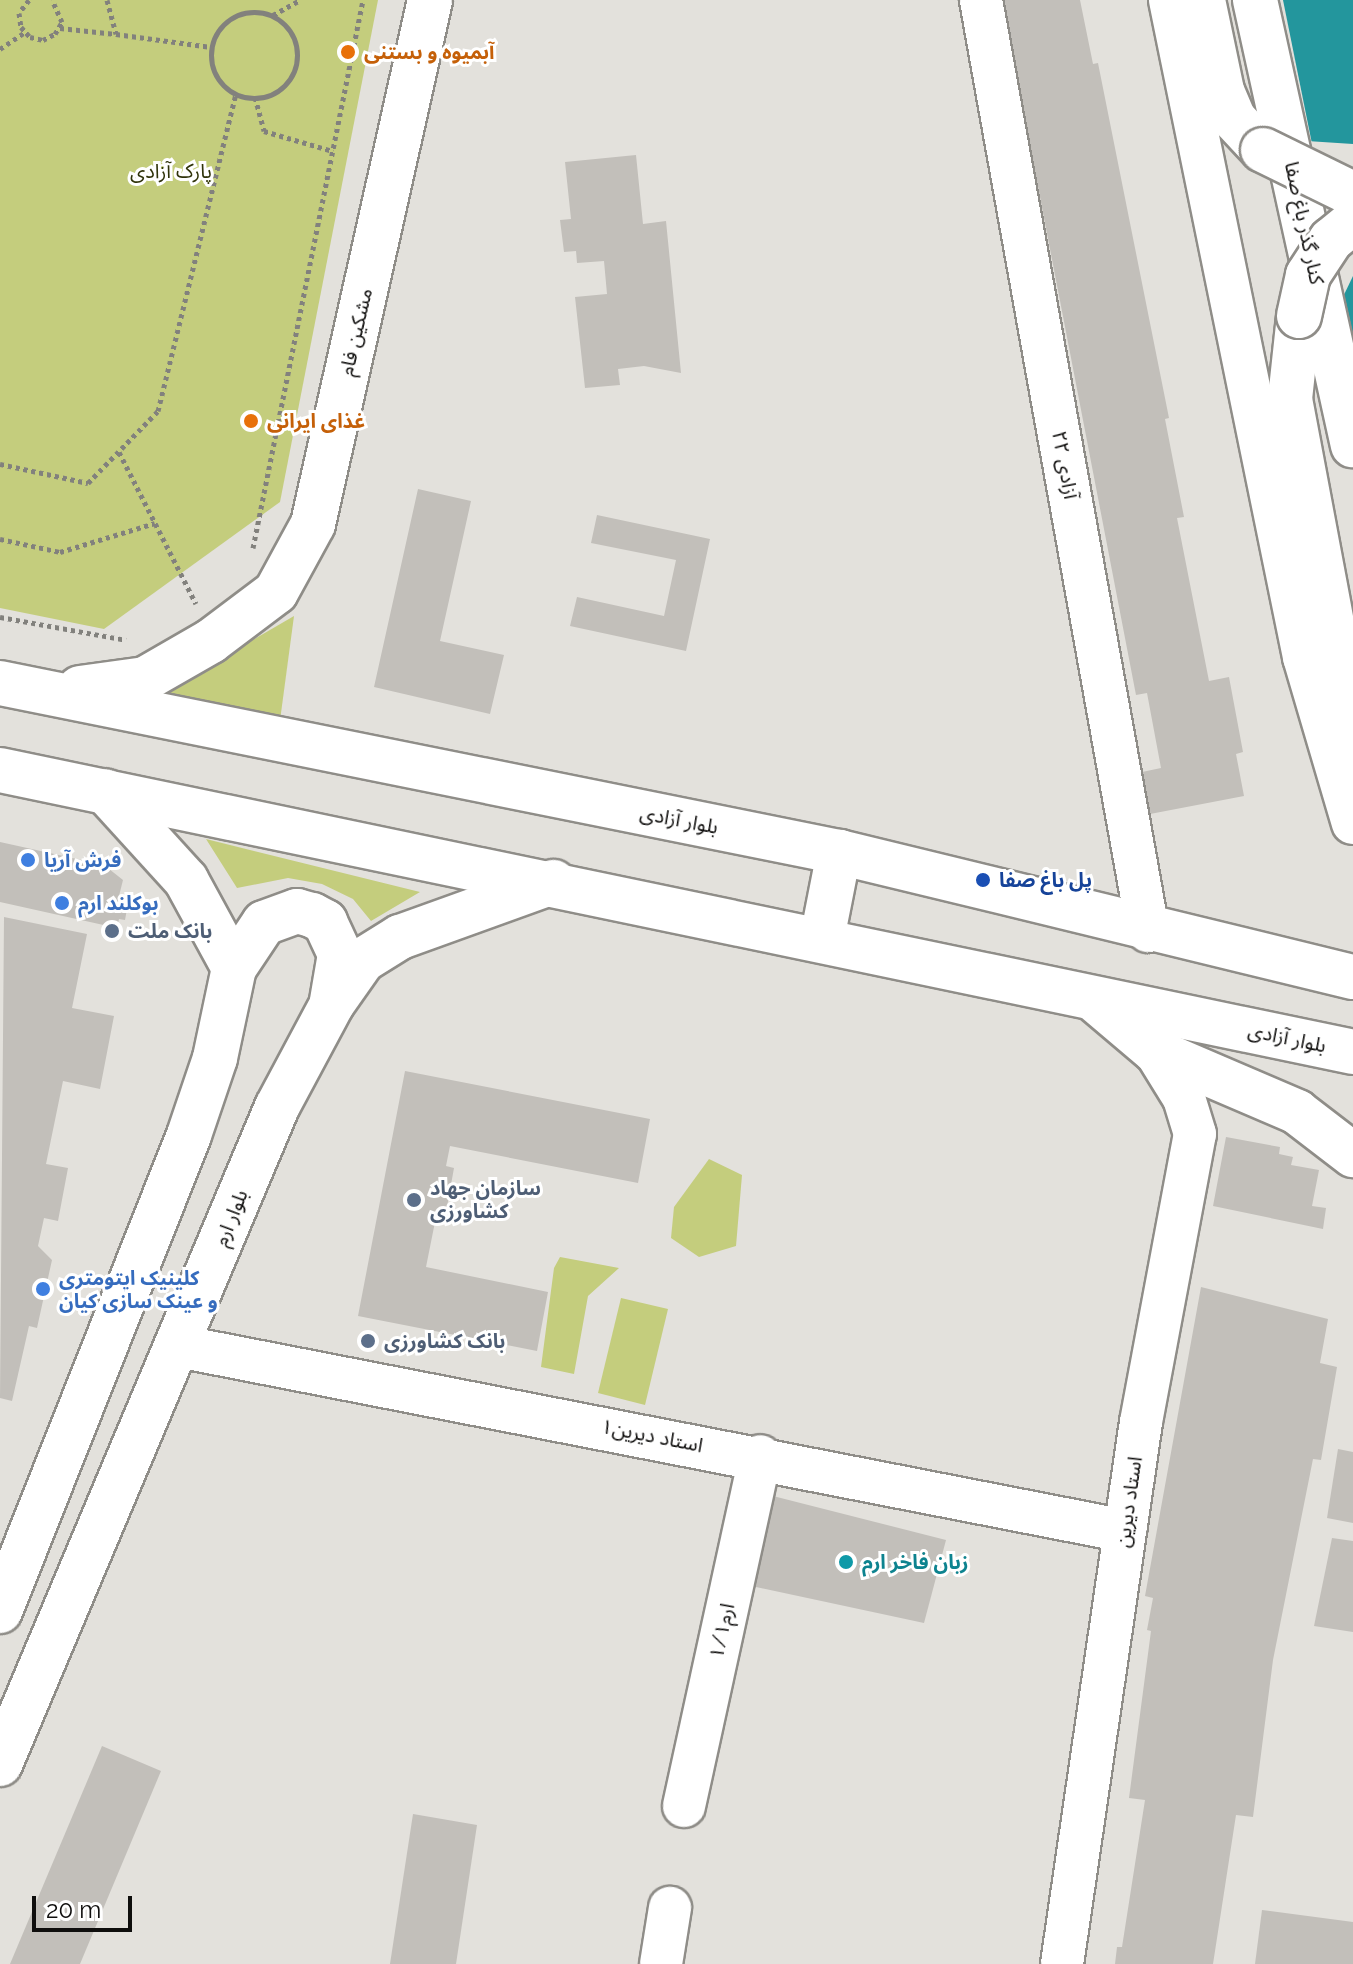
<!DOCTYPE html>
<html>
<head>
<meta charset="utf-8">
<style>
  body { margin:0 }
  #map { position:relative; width:1353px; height:1964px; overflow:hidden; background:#e3e1dc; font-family:Raleway,"Noto Sans Arabic",sans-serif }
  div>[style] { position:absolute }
  .green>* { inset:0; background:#c4cd7d }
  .water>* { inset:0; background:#23969d }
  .pier>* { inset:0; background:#e3e1dc }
  .building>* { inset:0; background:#c2bfba }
  .path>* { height:5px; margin-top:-2.5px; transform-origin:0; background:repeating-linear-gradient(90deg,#82817d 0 4px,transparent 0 8px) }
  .path>.ring { margin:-2.5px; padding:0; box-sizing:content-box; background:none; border:5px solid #82817d; border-radius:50% }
  .roads { filter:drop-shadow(2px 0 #8f8d88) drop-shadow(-2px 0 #8f8d88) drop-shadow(0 2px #8f8d88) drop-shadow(0 -2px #8f8d88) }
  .minor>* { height:42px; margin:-21px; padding:0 21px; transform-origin:21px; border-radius:21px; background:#fff }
  .major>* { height:44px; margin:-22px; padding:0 22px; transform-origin:22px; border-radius:22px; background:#fff }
  .bridges { filter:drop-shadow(2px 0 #8f8d88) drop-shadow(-2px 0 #8f8d88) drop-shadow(0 2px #8f8d88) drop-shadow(0 -2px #8f8d88) }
  .major-bridge>* { height:44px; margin:-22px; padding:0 22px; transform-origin:22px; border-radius:22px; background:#fff }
  .dots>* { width:22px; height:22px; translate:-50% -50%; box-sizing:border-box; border:4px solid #fff; border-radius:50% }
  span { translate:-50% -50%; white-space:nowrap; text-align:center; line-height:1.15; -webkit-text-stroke:6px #fff; paint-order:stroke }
  .food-label { font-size:20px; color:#c56008; font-weight:700 }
  .left { translate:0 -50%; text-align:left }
  .park-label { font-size:20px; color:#2f3309 }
  .street-label { font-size:20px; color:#0f0e0d }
  .shop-label { font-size:20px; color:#366cbe; font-weight:700 }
  .transit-label { font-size:20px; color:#164399; font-weight:700 }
  .service-label { font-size:20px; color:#4e5e75; font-weight:700 }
  .culture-label { font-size:20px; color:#0d838f; font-weight:700 }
  .scale { position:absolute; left:32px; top:1896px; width:100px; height:36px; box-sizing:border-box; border:4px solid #0f0e0d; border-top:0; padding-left:10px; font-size:24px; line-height:28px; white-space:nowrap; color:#0f0e0d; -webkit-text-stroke:6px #fff; paint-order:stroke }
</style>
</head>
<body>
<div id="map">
  <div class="green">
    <div style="clip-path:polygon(0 0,378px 0,280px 502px,104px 629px,0 608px)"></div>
    <div style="clip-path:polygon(294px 616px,279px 728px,139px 706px)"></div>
    <div style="clip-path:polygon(206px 839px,420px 892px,371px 921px,353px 899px,322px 884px,288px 878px,237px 888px)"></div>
    <div style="clip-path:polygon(709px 1159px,742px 1175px,736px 1246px,699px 1257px,671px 1238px,674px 1207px)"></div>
    <div style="clip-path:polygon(560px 1257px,619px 1268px,588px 1296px,574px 1374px,541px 1367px,554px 1268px)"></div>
    <div style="clip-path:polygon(621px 1298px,668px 1309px,645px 1405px,598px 1393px)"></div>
  </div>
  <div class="water">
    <div style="clip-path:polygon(1283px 0,1353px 0,1353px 347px)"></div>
  </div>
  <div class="pier">
    <div style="clip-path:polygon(1307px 141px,1353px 144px,1353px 276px,1340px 303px)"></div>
  </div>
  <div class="building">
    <div style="clip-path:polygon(1002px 0,1080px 0,1093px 64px,1098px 63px,1169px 418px,1165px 419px,1184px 517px,1177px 518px,1209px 681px,1229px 677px,1243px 752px,1236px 754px,1244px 796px,1150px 814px,1142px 772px,1161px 768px,1147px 693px,1136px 695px)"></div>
    <div style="clip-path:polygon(636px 155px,643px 224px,666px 221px,681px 373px,644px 366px,618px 369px,620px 385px,585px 388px,575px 297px,607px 294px,604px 261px,577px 263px,576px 251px,564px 252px,560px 220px,571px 219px,565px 162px)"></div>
    <div style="clip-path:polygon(418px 489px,471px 501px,440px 641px,504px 655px,490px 714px,374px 687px)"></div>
    <div style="clip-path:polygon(597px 515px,710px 539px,686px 651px,570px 626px,577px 597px,664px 616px,676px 560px,591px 543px)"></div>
    <div style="clip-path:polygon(0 842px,104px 865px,123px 880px,119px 896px,129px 898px,125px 920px,119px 919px,117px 928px,0 902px)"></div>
    <div style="clip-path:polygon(4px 917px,87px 934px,72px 1008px,114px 1016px,100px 1089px,63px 1081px,46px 1164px,68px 1168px,58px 1221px,44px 1218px,38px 1246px,52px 1260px,37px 1328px,29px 1326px,12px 1401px,0 1398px)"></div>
    <div style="clip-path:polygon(405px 1071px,650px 1119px,638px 1183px,450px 1146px,446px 1166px,454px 1168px,445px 1218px,436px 1217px,426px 1267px,548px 1292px,537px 1351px,358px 1316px)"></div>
    <div style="clip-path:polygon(1226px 1137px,1280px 1147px,1279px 1154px,1293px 1157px,1291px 1165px,1319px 1170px,1312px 1206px,1326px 1208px,1323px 1229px,1213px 1206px)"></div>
    <div style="clip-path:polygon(1201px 1287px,1328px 1319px,1320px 1363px,1337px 1367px,1321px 1460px,1313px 1459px,1273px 1660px,1253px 1817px,1236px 1815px,1213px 1964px,1115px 1964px,1117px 1947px,1122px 1947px,1145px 1800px,1129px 1798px,1151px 1631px,1147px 1630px,1153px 1598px,1145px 1596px)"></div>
    <div style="clip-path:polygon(1338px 1449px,1353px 1452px,1353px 1523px,1327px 1518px)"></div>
    <div style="clip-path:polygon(769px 1495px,946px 1540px,924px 1623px,747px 1585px)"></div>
    <div style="clip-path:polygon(1332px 1538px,1353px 1541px,1353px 1632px,1314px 1626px)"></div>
    <div style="clip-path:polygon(102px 1746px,161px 1771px,80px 1964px,10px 1964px)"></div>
    <div style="clip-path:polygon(413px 1814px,477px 1825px,456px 1964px,390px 1964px)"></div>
    <div style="clip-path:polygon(1262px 1910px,1353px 1922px,1353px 1964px,1255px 1964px)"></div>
  </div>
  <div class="path">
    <div style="left:29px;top:0;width:16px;rotate:128deg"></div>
    <div style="left:19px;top:13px;width:14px;rotate:82deg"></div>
    <div style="left:21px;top:27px;width:13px;rotate:48deg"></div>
    <div style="left:30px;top:37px;width:13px;rotate:13deg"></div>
    <div style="left:43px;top:40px;width:13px;rotate:-27deg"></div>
    <div style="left:55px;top:34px;width:14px;rotate:-60deg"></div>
    <div style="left:62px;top:22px;width:24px;rotate:-114deg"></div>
    <div style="left:107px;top:0;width:35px;rotate:75deg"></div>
    <div style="left:116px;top:34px;width:96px;rotate:7.8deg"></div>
    <div class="ring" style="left:211px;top:12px;width:81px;height:81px"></div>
    <div style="left:273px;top:15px;width:31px;rotate:-29deg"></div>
    <div style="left:60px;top:28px;width:56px;rotate:6.1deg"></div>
    <div style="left:0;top:49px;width:29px;rotate:-34deg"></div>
    <div style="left:255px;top:97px;width:35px;rotate:75deg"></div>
    <div style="left:264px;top:131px;width:72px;rotate:16.2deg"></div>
    <div style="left:119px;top:452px;width:170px;rotate:63.1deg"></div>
    <div style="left:0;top:464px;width:90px;rotate:12.2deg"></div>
    <div style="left:88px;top:483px;width:100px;rotate:-45.8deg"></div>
    <div style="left:158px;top:411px;width:326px;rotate:-76.2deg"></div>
    <div style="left:0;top:539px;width:61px;rotate:12.2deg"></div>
    <div style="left:60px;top:552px;width:99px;rotate:-17deg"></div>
    <div style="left:253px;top:548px;width:559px;rotate:-78.65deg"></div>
    <div style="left:0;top:617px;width:128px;rotate:10.3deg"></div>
  </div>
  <div class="roads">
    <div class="minor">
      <div style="left:981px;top:0;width:946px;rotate:79.83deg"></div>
      <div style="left:1170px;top:0;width:671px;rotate:78.47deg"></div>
      <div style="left:1304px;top:657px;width:173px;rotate:73.6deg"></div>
      <div style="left:178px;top:1346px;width:965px;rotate:11.05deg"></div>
      <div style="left:684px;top:1806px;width:358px;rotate:-77.7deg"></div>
      <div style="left:661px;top:1964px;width:57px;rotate:-80.9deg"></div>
      <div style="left:1062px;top:1964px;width:548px;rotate:-81.71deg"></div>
      <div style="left:1141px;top:1422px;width:293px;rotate:-79.4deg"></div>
      <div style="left:1195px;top:1134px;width:38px;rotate:-107deg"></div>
      <div style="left:1184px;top:1098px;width:55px;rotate:-121.7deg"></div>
    </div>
    <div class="major">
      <div style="left:1203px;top:0;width:93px;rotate:78.2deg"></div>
      <div style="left:1222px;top:91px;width:30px;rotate:67deg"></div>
      <div style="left:1234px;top:119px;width:42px;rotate:46.9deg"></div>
      <div style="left:1255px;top:0;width:456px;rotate:77.6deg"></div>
      <div style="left:1299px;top:316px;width:83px;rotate:96.2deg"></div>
      <div style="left:1290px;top:399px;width:343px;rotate:79.4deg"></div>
      <div style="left:0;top:683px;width:856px;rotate:11.39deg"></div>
      <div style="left:839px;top:852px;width:529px;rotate:13.67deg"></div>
      <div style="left:80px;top:688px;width:66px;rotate:-7.9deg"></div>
      <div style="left:145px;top:679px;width:76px;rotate:-29.9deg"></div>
      <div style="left:211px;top:641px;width:81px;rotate:-37deg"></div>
      <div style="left:276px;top:592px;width:77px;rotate:-61.4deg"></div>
      <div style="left:313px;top:524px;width:537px;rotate:-77.41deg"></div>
      <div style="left:0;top:770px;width:1382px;rotate:11.77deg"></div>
      <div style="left:822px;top:939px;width:89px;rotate:-78.9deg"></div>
      <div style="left:234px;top:968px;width:54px;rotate:-56.3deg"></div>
      <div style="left:264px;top:923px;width:35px;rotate:-20deg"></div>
      <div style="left:297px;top:911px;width:16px;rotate:15deg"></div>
      <div style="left:312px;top:915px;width:15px;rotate:28deg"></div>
      <div style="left:325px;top:922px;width:35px;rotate:65deg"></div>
      <div style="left:340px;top:954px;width:48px;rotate:99.7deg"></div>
      <div style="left:1096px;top:1001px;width:77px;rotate:40.3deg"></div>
      <div style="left:1155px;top:1051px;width:155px;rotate:23.2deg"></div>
      <div style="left:1297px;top:1112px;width:71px;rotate:37.5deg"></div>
      <div style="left:0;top:1611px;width:512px;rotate:-68.34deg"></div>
      <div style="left:189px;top:1135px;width:81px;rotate:-71.3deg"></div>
      <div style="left:215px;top:1058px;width:92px;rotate:-78.1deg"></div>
      <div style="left:234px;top:968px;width:100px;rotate:-118.6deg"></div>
      <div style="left:186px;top:880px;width:120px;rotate:-132.3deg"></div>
      <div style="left:0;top:1764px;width:713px;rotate:-67.14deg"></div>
      <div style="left:277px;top:1107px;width:117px;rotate:-61.9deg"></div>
      <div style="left:332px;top:1004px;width:54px;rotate:-54.8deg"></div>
      <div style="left:363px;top:960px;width:44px;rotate:-31.9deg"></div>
      <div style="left:400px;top:937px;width:163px;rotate:-19.8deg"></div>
    </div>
  </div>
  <div class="bridges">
    <div class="major-bridge">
      <div style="left:1263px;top:150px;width:100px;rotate:26.1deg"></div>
      <div style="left:1299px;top:316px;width:42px;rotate:-77.6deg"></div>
      <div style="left:1308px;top:275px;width:42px;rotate:-56.7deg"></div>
      <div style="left:1331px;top:240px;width:28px;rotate:-39deg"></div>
    </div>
  </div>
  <div class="dots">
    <div style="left:348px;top:52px;background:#e8710a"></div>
    <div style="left:251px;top:421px;background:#e8710a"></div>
    <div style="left:28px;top:860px;background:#3f7fe0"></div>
    <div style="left:983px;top:880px;background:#1a4fb4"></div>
    <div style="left:62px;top:903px;background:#3f7fe0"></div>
    <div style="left:112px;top:931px;background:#5c6f8a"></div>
    <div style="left:414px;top:1200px;background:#5c6f8a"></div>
    <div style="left:43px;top:1289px;background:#3f7fe0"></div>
    <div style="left:368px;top:1341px;background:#5c6f8a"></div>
    <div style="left:846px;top:1562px;background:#0f9aa8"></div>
  </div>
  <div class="food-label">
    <span class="left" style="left:364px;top:52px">آبمیوه و بستنی</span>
    <span class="left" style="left:267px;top:421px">غذای ایرانی</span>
  </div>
  <div class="park-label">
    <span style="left:171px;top:171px">پارک آزادی</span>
  </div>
  <div class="street-label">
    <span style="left:1304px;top:223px;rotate:78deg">کنار گذر باغ صفا</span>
    <span style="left:356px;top:332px;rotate:-77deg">مشکین فام</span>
    <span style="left:1065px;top:465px;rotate:80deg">آزادی ۲۲</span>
    <span style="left:679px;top:820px;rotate:11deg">بلوار آزادی</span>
    <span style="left:1287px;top:1038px;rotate:12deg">بلوار آزادی</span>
    <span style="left:231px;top:1218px;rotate:-68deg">بلوار ارم</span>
    <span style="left:652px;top:1436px;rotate:11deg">استاد دیرین۱</span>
    <span style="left:1129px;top:1502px;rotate:-82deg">استاد دیرین</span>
    <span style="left:722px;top:1631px;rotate:-78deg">۱/۱ارم</span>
  </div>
  <div class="shop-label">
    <span class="left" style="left:44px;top:860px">فرش آریا</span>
    <span class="left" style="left:78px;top:903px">بوکلند ارم</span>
    <span class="left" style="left:59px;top:1290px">کلینیک اپتومتری<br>و عینک سازی کیان</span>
  </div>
  <div class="transit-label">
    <span class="left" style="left:999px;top:880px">پل باغ صفا</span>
  </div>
  <div class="service-label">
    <span class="left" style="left:128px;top:931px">بانک ملت</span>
    <span class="left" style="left:430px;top:1200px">سازمان جهاد<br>کشاورزی</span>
    <span class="left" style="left:384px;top:1341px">بانک کشاورزی</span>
  </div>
  <div class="culture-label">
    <span class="left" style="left:862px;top:1562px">زبان فاخر ارم</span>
  </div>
  <div class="scale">20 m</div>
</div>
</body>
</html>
